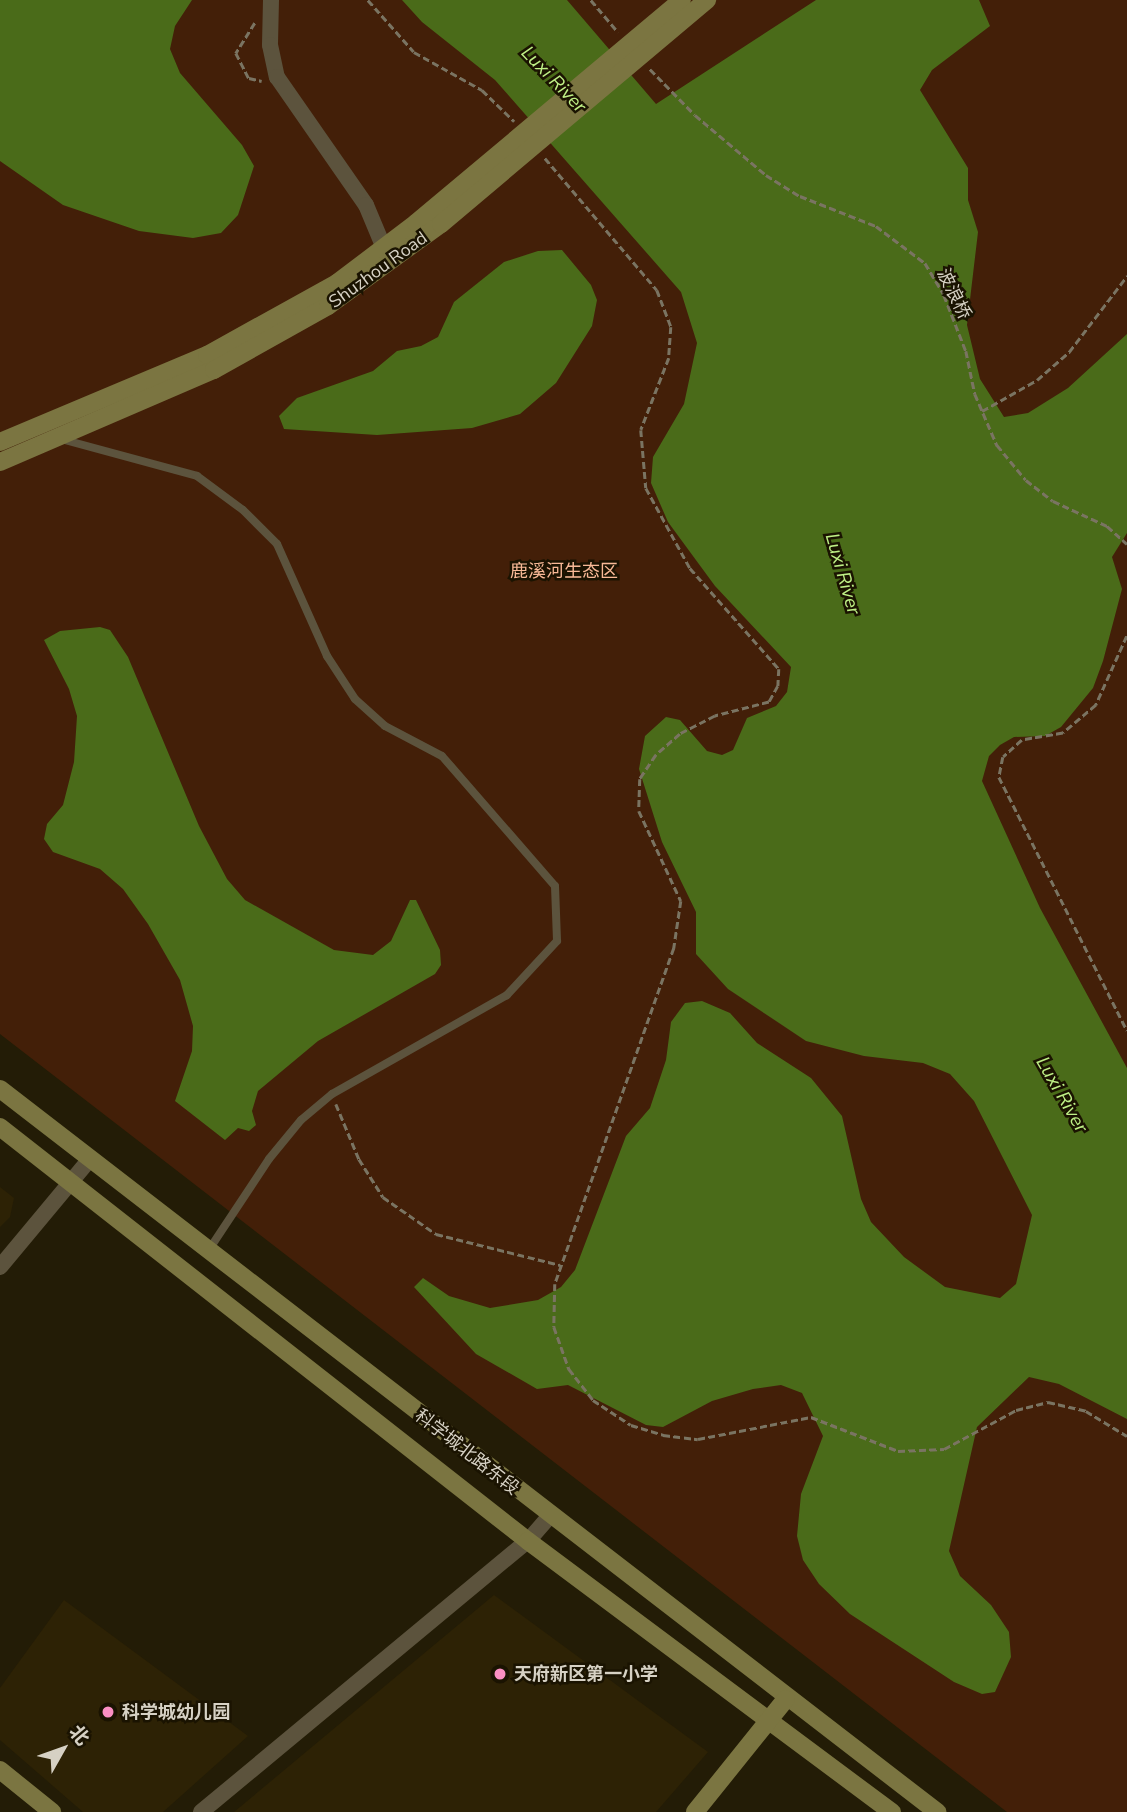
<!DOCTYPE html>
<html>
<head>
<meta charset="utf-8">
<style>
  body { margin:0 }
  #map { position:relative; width:1127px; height:1812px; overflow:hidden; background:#231c06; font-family:"Nunito Sans","Noto Sans SC",sans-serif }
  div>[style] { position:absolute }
  .built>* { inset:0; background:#2d2205 }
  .green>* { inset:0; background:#431f08 }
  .water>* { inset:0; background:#4a6b19 }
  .path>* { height:2.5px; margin-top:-1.25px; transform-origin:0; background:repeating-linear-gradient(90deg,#7a7462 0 7px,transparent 0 10.5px) }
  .lane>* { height:8px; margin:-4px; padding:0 4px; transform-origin:4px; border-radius:4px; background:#5c533d }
  .street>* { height:16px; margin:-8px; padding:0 8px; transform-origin:8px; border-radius:8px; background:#5c533d }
  .secondary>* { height:18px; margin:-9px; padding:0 9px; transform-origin:9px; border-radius:9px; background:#7b7541 }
  .dots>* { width:19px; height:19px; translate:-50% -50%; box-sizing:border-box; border:4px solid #1a1301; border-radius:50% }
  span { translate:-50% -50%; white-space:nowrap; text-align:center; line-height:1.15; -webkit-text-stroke:5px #1a1301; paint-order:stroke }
  .street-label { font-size:18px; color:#d6d1c4 }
  .park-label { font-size:18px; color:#f8b996 }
  .poi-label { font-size:18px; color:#d6d1c4; font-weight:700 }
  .left { translate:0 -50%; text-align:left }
  .water-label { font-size:19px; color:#bff086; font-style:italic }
  .north { position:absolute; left:28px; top:1714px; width:70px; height:70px; -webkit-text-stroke:5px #1a1301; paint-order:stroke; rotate:50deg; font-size:19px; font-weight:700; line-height:28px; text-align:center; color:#d6d1c4 }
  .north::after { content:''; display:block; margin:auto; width:24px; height:32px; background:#d6d1c4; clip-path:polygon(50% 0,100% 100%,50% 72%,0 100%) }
</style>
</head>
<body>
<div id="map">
  <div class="built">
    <div style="clip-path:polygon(0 1187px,14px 1198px,10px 1217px,0 1227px)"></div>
    <div style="clip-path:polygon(494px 1595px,708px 1752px,656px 1812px,234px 1812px)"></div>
    <div style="clip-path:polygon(64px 1600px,248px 1736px,163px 1812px,83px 1812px,0 1740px,0 1688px)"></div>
  </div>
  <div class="green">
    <div style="clip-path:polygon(0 0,1127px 0,1127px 1812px,1007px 1812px,0 1034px)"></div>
  </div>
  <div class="water">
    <div style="clip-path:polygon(0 0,192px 0,175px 26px,170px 49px,180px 73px,242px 145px,254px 166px,238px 215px,221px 233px,193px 238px,139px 231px,63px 205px,0 161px)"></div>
    <div style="clip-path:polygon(402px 0,567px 0,656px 104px,816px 0,979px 0,990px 26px,932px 70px,920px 90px,968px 168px,968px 200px,978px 232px,967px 325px,980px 379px,1004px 417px,1028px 413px,1068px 388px,1127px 334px,1127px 533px,1112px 557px,1122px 589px,1103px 661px,1093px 688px,1061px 727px,1045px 736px,1014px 737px,1000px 745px,989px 756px,982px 781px,1040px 908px,1127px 1068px,1127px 1419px,1059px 1384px,1029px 1377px,977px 1427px,949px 1551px,960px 1576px,991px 1605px,1009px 1632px,1011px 1657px,995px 1692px,982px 1694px,954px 1682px,850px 1614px,819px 1584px,803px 1560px,797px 1536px,801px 1494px,823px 1436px,802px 1393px,781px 1385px,753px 1389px,712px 1401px,663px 1427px,646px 1425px,568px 1385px,537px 1389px,476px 1354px,414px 1287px,423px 1278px,449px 1296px,490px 1308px,538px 1300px,561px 1287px,575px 1270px,626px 1136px,650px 1108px,666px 1060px,671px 1022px,685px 1003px,702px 1001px,730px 1013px,757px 1043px,811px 1078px,842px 1116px,861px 1199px,871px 1222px,904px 1257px,945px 1287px,1000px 1298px,1016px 1284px,1032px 1215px,974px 1101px,950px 1074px,923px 1063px,864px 1056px,806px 1041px,728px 989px,696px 954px,696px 912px,662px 842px,639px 769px,645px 736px,666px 717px,680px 720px,707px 751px,722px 755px,733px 750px,747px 718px,776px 706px,787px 692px,791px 667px,715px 586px,668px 522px,651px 483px,653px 457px,684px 404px,697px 343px,681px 292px,495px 80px,422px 22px)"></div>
    <div style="clip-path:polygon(562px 250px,591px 285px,597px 300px,592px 326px,556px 383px,520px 414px,472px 428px,377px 435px,284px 429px,279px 416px,297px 398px,373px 371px,397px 351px,421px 346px,438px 337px,454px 302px,504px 262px,538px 251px)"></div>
    <div style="clip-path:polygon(100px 627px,110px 630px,128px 657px,199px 826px,227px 879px,245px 900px,334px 950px,373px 955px,391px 941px,410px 900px,416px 900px,440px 950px,441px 965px,435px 974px,318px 1041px,258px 1091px,252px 1111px,256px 1125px,249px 1131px,238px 1128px,225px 1140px,175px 1101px,192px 1051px,193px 1026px,180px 980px,148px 924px,123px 889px,100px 869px,53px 852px,44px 839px,47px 824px,63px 805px,74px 762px,77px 716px,69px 689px,44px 640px,60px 631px)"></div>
  </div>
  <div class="path">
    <div style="left:368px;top:0;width:69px;rotate:48.5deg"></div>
    <div style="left:414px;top:52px;width:78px;rotate:29.2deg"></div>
    <div style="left:482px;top:90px;width:45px;rotate:44.1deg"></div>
    <div style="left:591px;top:0;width:42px;rotate:49.8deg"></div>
    <div style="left:255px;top:23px;width:36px;rotate:122deg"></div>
    <div style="left:236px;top:53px;width:28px;rotate:63deg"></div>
    <div style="left:249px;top:78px;width:13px;rotate:13deg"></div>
    <div style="left:650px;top:69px;width:64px;rotate:45.6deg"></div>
    <div style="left:695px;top:115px;width:93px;rotate:40.2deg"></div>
    <div style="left:766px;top:175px;width:40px;rotate:32deg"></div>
    <div style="left:800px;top:196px;width:82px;rotate:21.5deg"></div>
    <div style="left:876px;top:226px;width:61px;rotate:37.1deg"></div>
    <div style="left:925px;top:263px;width:37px;rotate:59deg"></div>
    <div style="left:944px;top:295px;width:60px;rotate:68.6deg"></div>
    <div style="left:966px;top:351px;width:44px;rotate:78.2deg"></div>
    <div style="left:975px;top:394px;width:56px;rotate:66.7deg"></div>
    <div style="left:997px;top:445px;width:45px;rotate:50.4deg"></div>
    <div style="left:1026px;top:480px;width:34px;rotate:38deg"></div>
    <div style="left:1053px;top:501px;width:60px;rotate:24.8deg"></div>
    <div style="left:1107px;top:526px;width:27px;rotate:42deg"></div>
    <div style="left:545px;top:158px;width:173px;rotate:49.7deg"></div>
    <div style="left:657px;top:290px;width:40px;rotate:69deg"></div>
    <div style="left:671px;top:327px;width:31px;rotate:94deg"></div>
    <div style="left:669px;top:358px;width:77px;rotate:111.3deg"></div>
    <div style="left:641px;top:430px;width:58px;rotate:85.1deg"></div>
    <div style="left:646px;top:488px;width:91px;rotate:61.2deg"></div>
    <div style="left:690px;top:568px;width:135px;rotate:48.6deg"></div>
    <div style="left:779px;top:669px;width:17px;rotate:93deg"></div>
    <div style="left:778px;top:686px;width:18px;rotate:119deg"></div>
    <div style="left:769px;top:702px;width:56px;rotate:165.5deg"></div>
    <div style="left:715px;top:716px;width:39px;rotate:153deg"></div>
    <div style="left:680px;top:734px;width:32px;rotate:139deg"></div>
    <div style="left:656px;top:755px;width:29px;rotate:124deg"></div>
    <div style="left:640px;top:779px;width:32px;rotate:92deg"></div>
    <div style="left:639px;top:811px;width:99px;rotate:65deg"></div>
    <div style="left:681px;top:901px;width:48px;rotate:98.5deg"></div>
    <div style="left:674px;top:948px;width:356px;rotate:109.5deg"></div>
    <div style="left:555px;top:1284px;width:43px;rotate:91.3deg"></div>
    <div style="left:554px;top:1327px;width:45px;rotate:70.3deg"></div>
    <div style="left:569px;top:1369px;width:39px;rotate:52deg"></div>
    <div style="left:593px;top:1400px;width:45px;rotate:33.3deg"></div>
    <div style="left:631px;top:1425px;width:34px;rotate:17deg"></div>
    <div style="left:663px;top:1435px;width:35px;rotate:7deg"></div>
    <div style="left:698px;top:1439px;width:115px;rotate:-11deg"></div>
    <div style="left:811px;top:1417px;width:93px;rotate:21.3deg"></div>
    <div style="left:898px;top:1451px;width:46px;rotate:-2.5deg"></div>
    <div style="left:944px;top:1449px;width:82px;rotate:-28.4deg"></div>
    <div style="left:1016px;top:1410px;width:33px;rotate:-14deg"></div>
    <div style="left:1048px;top:1402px;width:39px;rotate:13deg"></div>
    <div style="left:1086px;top:1411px;width:48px;rotate:31.4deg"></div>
    <div style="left:982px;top:411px;width:63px;rotate:-29.4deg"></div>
    <div style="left:1037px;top:380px;width:43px;rotate:-41.2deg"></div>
    <div style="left:1069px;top:352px;width:96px;rotate:-52.7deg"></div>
    <div style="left:1127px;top:636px;width:76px;rotate:114.2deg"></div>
    <div style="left:1096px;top:705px;width:43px;rotate:139.7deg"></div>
    <div style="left:1063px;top:733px;width:42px;rotate:170.3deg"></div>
    <div style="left:1022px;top:740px;width:25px;rotate:138deg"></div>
    <div style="left:1003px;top:757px;width:20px;rotate:101deg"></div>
    <div style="left:999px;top:777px;width:284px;rotate:63.2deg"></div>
    <div style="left:336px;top:1104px;width:60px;rotate:67.3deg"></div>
    <div style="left:359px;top:1159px;width:45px;rotate:57.7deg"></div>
    <div style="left:383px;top:1197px;width:65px;rotate:34.9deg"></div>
    <div style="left:436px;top:1234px;width:128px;rotate:14deg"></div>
  </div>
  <div class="lane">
    <div style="left:61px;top:439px;width:141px;rotate:15.2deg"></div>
    <div style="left:197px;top:476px;width:57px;rotate:36.5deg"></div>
    <div style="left:243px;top:510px;width:48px;rotate:45deg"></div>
    <div style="left:277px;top:544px;width:123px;rotate:65.9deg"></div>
    <div style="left:327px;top:656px;width:51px;rotate:56.9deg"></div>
    <div style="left:355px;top:699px;width:40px;rotate:42deg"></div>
    <div style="left:385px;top:726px;width:64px;rotate:27.8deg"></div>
    <div style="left:442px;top:756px;width:172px;rotate:49deg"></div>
    <div style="left:555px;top:886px;width:55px;rotate:87.9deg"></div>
    <div style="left:557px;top:941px;width:74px;rotate:132.8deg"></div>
    <div style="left:507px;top:995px;width:201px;rotate:150.5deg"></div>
    <div style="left:332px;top:1094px;width:40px;rotate:140deg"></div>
    <div style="left:301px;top:1120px;width:50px;rotate:129.4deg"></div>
    <div style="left:269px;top:1159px;width:110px;rotate:123.5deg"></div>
  </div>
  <div class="street">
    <div style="left:271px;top:0;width:45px;rotate:91.3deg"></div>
    <div style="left:270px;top:45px;width:33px;rotate:78deg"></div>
    <div style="left:277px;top:77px;width:156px;rotate:55.2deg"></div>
    <div style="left:366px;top:205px;width:47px;rotate:67.3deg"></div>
    <div style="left:0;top:1267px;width:141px;rotate:-50.2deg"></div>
    <div style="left:201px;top:1812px;width:425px;rotate:-39.7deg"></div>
    <div style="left:528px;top:1541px;width:33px;rotate:-49deg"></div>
  </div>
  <div class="secondary">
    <div style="left:0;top:442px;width:225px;rotate:-22.8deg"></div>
    <div style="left:207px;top:355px;width:149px;rotate:-29deg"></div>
    <div style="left:337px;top:283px;width:99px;rotate:-37.2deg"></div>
    <div style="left:416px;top:223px;width:347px;rotate:-40deg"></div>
    <div style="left:0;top:462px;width:233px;rotate:-23.3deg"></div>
    <div style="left:214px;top:370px;width:131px;rotate:-29.3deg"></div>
    <div style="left:328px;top:306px;width:140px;rotate:-36deg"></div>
    <div style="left:441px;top:224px;width:348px;rotate:-40.1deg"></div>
    <div style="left:0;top:1089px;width:1184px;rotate:37.65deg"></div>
    <div style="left:0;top:1127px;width:671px;rotate:38.1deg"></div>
    <div style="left:528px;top:1541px;width:454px;rotate:36.7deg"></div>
    <div style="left:0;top:1770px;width:67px;rotate:38.9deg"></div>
    <div style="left:695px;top:1812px;width:145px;rotate:-51.2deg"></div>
  </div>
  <div class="dots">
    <div style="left:500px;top:1674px;background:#fb8fc3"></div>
    <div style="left:108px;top:1712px;background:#fb8fc3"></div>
  </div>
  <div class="street-label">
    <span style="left:378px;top:270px;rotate:-36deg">Shuzhou Road</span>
    <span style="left:954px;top:294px;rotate:64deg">波浪桥</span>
    <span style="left:467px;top:1452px;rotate:38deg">科学城北路东段</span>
  </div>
  <div class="park-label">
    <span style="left:564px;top:571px">鹿溪河生态区</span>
  </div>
  <div class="poi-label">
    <span class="left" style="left:514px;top:1674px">天府新区第一小学</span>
    <span class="left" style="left:122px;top:1712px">科学城幼儿园</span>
  </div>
  <div class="water-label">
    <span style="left:553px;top:80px;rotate:46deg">Luxi River</span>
    <span style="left:842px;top:574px;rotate:74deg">Luxi River</span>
    <span style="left:1061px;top:1095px;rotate:60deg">Luxi River</span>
  </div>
  <div class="north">北</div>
</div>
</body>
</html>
